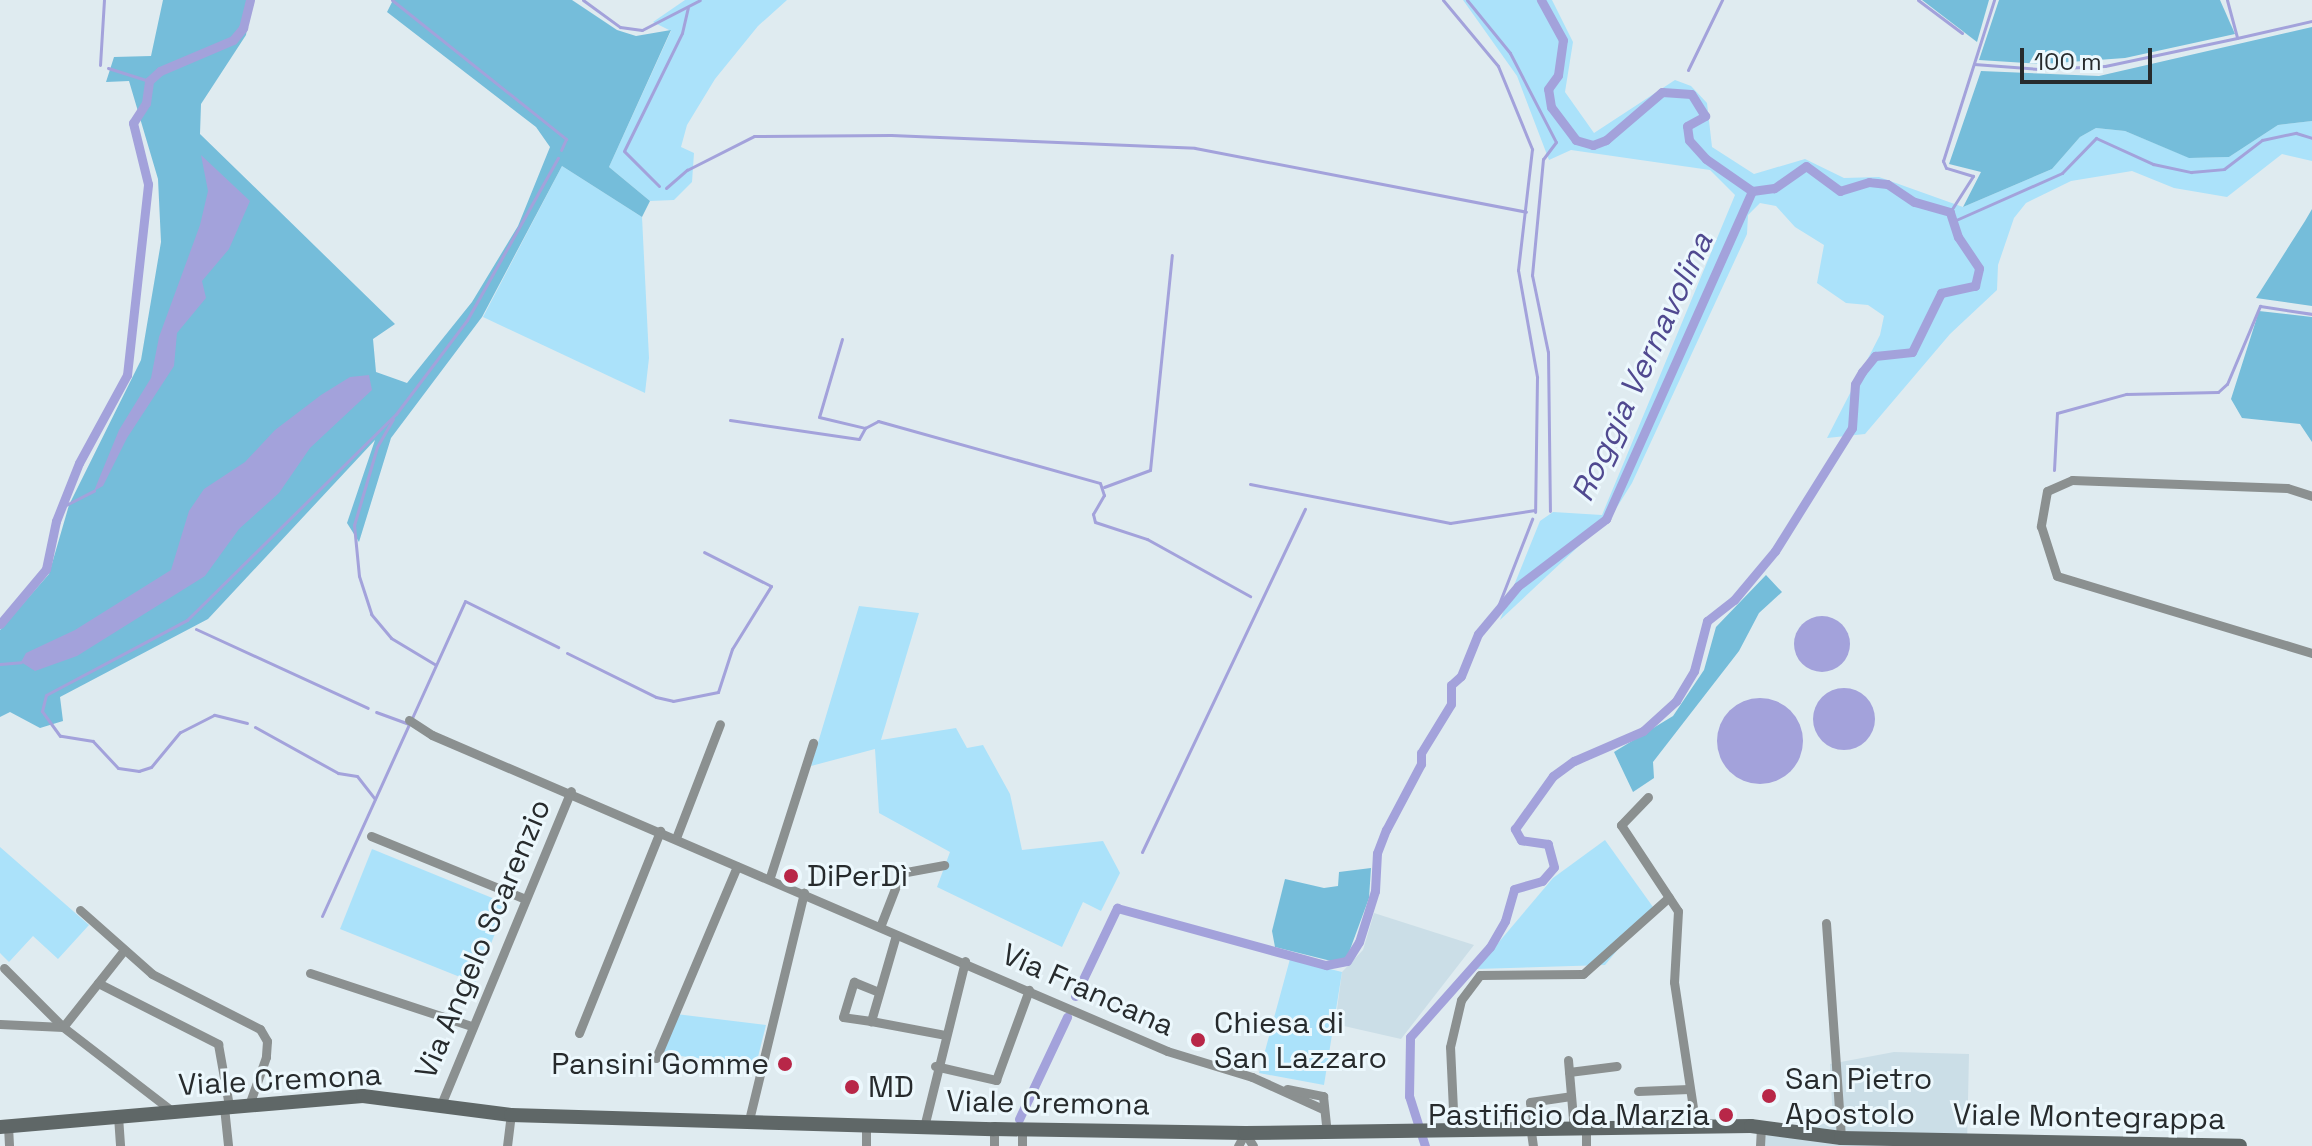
<!DOCTYPE html>
<html>
<head>
<meta charset="utf-8">
<style>
  body { margin:0 }
  #map { position:relative; width:2312px; height:1146px; overflow:hidden; background:#dfebf0; font-family:"Space Grotesk",sans-serif }
  div>[style] { position:absolute }
  .built>* { inset:0; background:#cbdee7 }
  .green>* { inset:0; background:#abe2fa }
  .forest>* { inset:0; background:#75bdda }
  .water>* { inset:0; background:#a3a2db }
  .round { border-radius:50% }
  .stream>* { height:3px; margin:-1.5px; padding:0 1.5px; transform-origin:1.5px; border-radius:1.5px; background:#a3a2db }
  .canal>* { height:9px; margin:-4.5px; padding:0 4.5px; transform-origin:4.5px; border-radius:4.5px; background:#a3a2db }
  .street>* { height:9px; margin:-4.5px; padding:0 4.5px; transform-origin:4.5px; border-radius:4.5px; background:#8b9090 }
  .secondary>* { height:14px; margin:-7px; padding:0 7px; transform-origin:7px; border-radius:7px; background:#5f6767 }
  .dots>* { width:22px; height:22px; translate:-50% -50%; box-sizing:border-box; border:4px solid #ecf8fd; border-radius:50% }
  span { translate:-50% -50%; white-space:nowrap; text-align:center; line-height:1.15; -webkit-text-stroke:6px #ecf8fd; paint-order:stroke }
  .poi-label { font-size:30px; color:#272b2d }
  .left { translate:0 -50%; text-align:left }
  .right { translate:-100% -50%; text-align:right }
  .street-label { font-size:30px; color:#272b2d }
  .water-label { font-size:32px; color:#504990; font-style:italic }
  .scale { position:absolute; left:2020px; top:48px; width:132px; height:36px; box-sizing:border-box; border:4px solid #272b2d; border-top:0; padding-left:10px; font-size:24px; line-height:28px; white-space:nowrap; color:#272b2d; -webkit-text-stroke:6px #ecf8fd; paint-order:stroke }
</style>
</head>
<body>
<div id="map">
  <div class="built">
    <div style="clip-path:polygon(1374px 913px,1474px 945px,1401px 1039px,1335px 1024px,1342px 972px,1363px 950px)"></div>
    <div style="clip-path:polygon(1894px 1052px,1969px 1054px,1967px 1146px,1762px 1146px,1762px 1136px,1833px 1122px,1830px 1064px)"></div>
  </div>
  <div class="green">
    <div style="clip-path:polygon(685px 0,787px 0,758px 26px,715px 79px,687px 125px,681px 147px,694px 153px,692px 182px,674px 200px,650px 201px,609px 167px,671px 31px,653px 22px)"></div>
    <div style="clip-path:polygon(1463px 0,1552px 0,1573px 42px,1565px 92px,1594px 133px,1675px 80px,1691px 86px,1707px 103px,1712px 147px,1754px 174px,1805px 159px,1844px 178px,1879px 177px,1963px 207px,2052px 169px,2080px 137px,2096px 128px,2125px 131px,2190px 158px,2229px 157px,2278px 125px,2312px 121px,2312px 161px,2282px 154px,2227px 197px,2174px 188px,2132px 171px,2071px 181px,2026px 203px,2014px 218px,1998px 265px,1997px 290px,1950px 334px,1865px 434px,1827px 438px,1880px 335px,1884px 316px,1868px 305px,1846px 303px,1817px 283px,1824px 245px,1795px 227px,1776px 206px,1760px 203px,1748px 215px,1747px 234px,1632px 483px,1612px 515px,1500px 620px,1540px 521px,1553px 512px,1602px 515px,1735px 195px,1710px 170px,1571px 150px,1549px 160px,1517px 76px)"></div>
    <div style="clip-path:polygon(562px 166px,642px 217px,649px 358px,645px 393px,483px 317px)"></div>
    <div style="clip-path:polygon(859px 606px,919px 613px,881px 740px,956px 728px,967px 748px,983px 745px,1010px 794px,1022px 850px,1103px 841px,1120px 873px,1101px 911px,1083px 902px,1062px 947px,937px 887px,950px 852px,879px 813px,875px 749px,811px 766px)"></div>
    <div style="clip-path:polygon(1605px 840px,1653px 907px,1605px 965px,1476px 969px,1553px 878px)"></div>
    <div style="clip-path:polygon(0 847px,89px 925px,58px 959px,33px 936px,9px 962px,0 953px)"></div>
    <div style="clip-path:polygon(372px 849px,507px 904px,475px 983px,340px 929px)"></div>
    <div style="clip-path:polygon(1290px 959px,1342px 972px,1324px 1085px,1259px 1073px)"></div>
    <div style="clip-path:polygon(676px 1014px,766px 1025px,756px 1065px,663px 1054px)"></div>
  </div>
  <div class="forest">
    <div style="clip-path:polygon(163px 0,252px 0,246px 35px,201px 104px,200px 134px,395px 324px,373px 339px,376px 372px,407px 383px,472px 302px,518px 226px,550px 147px,536px 127px,387px 12px,393px 0,572px 0,617px 30px,636px 36px,671px 30px,609px 167px,650px 201px,642px 217px,562px 166px,482px 317px,391px 438px,359px 542px,347px 523px,375px 440px,208px 619px,60px 697px,63px 721px,40px 728px,10px 712px,0 717px,0 630px,49px 574px,69px 505px,141px 360px,161px 242px,158px 179px,129px 81px,106px 82px,114px 57px,151px 56px)"></div>
    <div style="clip-path:polygon(1922px 0,1989px 0,1977px 42px)"></div>
    <div style="clip-path:polygon(1999px 0,2220px 0,2235px 34px,2125px 58px,2042px 64px,1979px 60px)"></div>
    <div style="clip-path:polygon(2312px 27px,2312px 121px,2278px 125px,2229px 157px,2189px 158px,2125px 131px,2096px 128px,2080px 137px,2052px 169px,1963px 207px,1981px 172px,1949px 164px,1981px 71px,2099px 76px)"></div>
    <div style="clip-path:polygon(2312px 209px,2312px 306px,2256px 298px,2305px 221px)"></div>
    <div style="clip-path:polygon(2259px 311px,2312px 317px,2312px 442px,2300px 424px,2242px 418px,2231px 399px)"></div>
    <div style="clip-path:polygon(1766px 575px,1782px 592px,1759px 613px,1739px 651px,1653px 762px,1654px 778px,1633px 792px,1614px 752px,1673px 716px,1704px 670px,1716px 627px)"></div>
    <div style="clip-path:polygon(1371px 868px,1369px 898px,1348px 955px,1339px 963px,1275px 947px,1272px 931px,1285px 879px,1324px 888px,1338px 886px,1339px 872px)"></div>
  </div>
  <div class="water">
    <div style="clip-path:polygon(201px 155px,250px 201px,229px 249px,202px 281px,206px 298px,177px 333px,174px 366px,127px 438px,103px 486px,94px 491px,119px 430px,151px 378px,159px 337px,200px 225px,208px 191px)"></div>
    <div style="clip-path:polygon(369px 375px,372px 390px,310px 448px,279px 493px,239px 529px,205px 576px,77px 656px,35px 671px,21px 662px,26px 653px,75px 630px,171px 570px,189px 511px,204px 489px,245px 462px,275px 430px,321px 395px,350px 377px)"></div>
    <div class="round" style="left:1794px;top:616px;width:56px;height:56px"></div>
    <div class="round" style="left:1813px;top:688px;width:62px;height:62px"></div>
    <div class="round" style="left:1717px;top:698px;width:86px;height:86px"></div>
  </div>
  <div class="stream">
    <div style="left:392px;top:0;width:223px;rotate:38.6deg"></div>
    <div style="left:566px;top:139px;width:12px;rotate:114deg"></div>
    <div style="left:583px;top:0;width:46px;rotate:36.1deg"></div>
    <div style="left:620px;top:27px;width:22px;rotate:8deg"></div>
    <div style="left:642px;top:30px;width:65px;rotate:-27.3deg"></div>
    <div style="left:1443px;top:0;width:86px;rotate:50.2deg"></div>
    <div style="left:1498px;top:66px;width:90px;rotate:67.7deg"></div>
    <div style="left:1532px;top:149px;width:122px;rotate:96.6deg"></div>
    <div style="left:1518px;top:270px;width:109px;rotate:79.9deg"></div>
    <div style="left:1537px;top:377px;width:135px;rotate:90.8deg"></div>
    <div style="left:1467px;top:0;width:68px;rotate:50.9deg"></div>
    <div style="left:1510px;top:53px;width:100px;rotate:62.7deg"></div>
    <div style="left:1556px;top:142px;width:21px;rotate:127deg"></div>
    <div style="left:1543px;top:159px;width:117px;rotate:95.4deg"></div>
    <div style="left:1532px;top:275px;width:79px;rotate:78.3deg"></div>
    <div style="left:1548px;top:352px;width:159px;rotate:89.3deg"></div>
    <div style="left:1918px;top:0;width:55px;rotate:36.9deg"></div>
    <div style="left:2227px;top:0;width:39px;rotate:75deg"></div>
    <div style="left:2237px;top:38px;width:77px;rotate:-12.8deg"></div>
    <div style="left:1974px;top:64px;width:65px;rotate:4.4deg"></div>
    <div style="left:2039px;top:69px;width:66px;rotate:-2.6deg"></div>
    <div style="left:2105px;top:66px;width:135px;rotate:-12deg"></div>
    <div style="left:100px;top:65px;width:65px;rotate:-86.5deg"></div>
    <div style="left:108px;top:68px;width:43px;rotate:17.6deg"></div>
    <div style="left:1688px;top:70px;width:78px;rotate:-64.1deg"></div>
    <div style="left:659px;top:186px;width:49px;rotate:-135deg"></div>
    <div style="left:624px;top:151px;width:131px;rotate:-63.8deg"></div>
    <div style="left:682px;top:33px;width:26px;rotate:-77deg"></div>
    <div style="left:666px;top:188px;width:28px;rotate:-41deg"></div>
    <div style="left:687px;top:170px;width:75px;rotate:-26.9deg"></div>
    <div style="left:754px;top:136px;width:137px;rotate:-0.4deg"></div>
    <div style="left:891px;top:135px;width:304px;rotate:2.4deg"></div>
    <div style="left:1195px;top:148px;width:337px;rotate:10.9deg"></div>
    <div style="left:1950px;top:212px;width:43px;rotate:-57.4deg"></div>
    <div style="left:1973px;top:176px;width:28px;rotate:-163deg"></div>
    <div style="left:1946px;top:168px;width:8px;rotate:-113deg"></div>
    <div style="left:1943px;top:161px;width:169px;rotate:-72.4deg"></div>
    <div style="left:1956px;top:220px;width:116px;rotate:-23.9deg"></div>
    <div style="left:2062px;top:173px;width:49px;rotate:-45.8deg"></div>
    <div style="left:2096px;top:138px;width:63px;rotate:24.5deg"></div>
    <div style="left:2153px;top:164px;width:39px;rotate:12deg"></div>
    <div style="left:2191px;top:172px;width:33px;rotate:-5deg"></div>
    <div style="left:2224px;top:169px;width:48px;rotate:-37.3deg"></div>
    <div style="left:2262px;top:140px;width:35px;rotate:-12deg"></div>
    <div style="left:2296px;top:133px;width:17px;rotate:17deg"></div>
    <div style="left:842px;top:339px;width:81px;rotate:106.4deg"></div>
    <div style="left:819px;top:417px;width:47px;rotate:13.4deg"></div>
    <div style="left:865px;top:428px;width:15px;rotate:-28deg"></div>
    <div style="left:878px;top:421px;width:230px;rotate:15.6deg"></div>
    <div style="left:1100px;top:483px;width:13px;rotate:72deg"></div>
    <div style="left:1104px;top:495px;width:22px;rotate:120deg"></div>
    <div style="left:1093px;top:514px;width:8px;rotate:76deg"></div>
    <div style="left:1095px;top:522px;width:55px;rotate:18.1deg"></div>
    <div style="left:1147px;top:539px;width:118px;rotate:29deg"></div>
    <div style="left:393px;top:419px;width:32px;rotate:120deg"></div>
    <div style="left:377px;top:447px;width:81px;rotate:106.4deg"></div>
    <div style="left:354px;top:525px;width:51px;rotate:84.4deg"></div>
    <div style="left:359px;top:576px;width:40px;rotate:72deg"></div>
    <div style="left:371px;top:614px;width:31px;rotate:50deg"></div>
    <div style="left:391px;top:638px;width:52px;rotate:31deg"></div>
    <div style="left:730px;top:420px;width:130px;rotate:8.4deg"></div>
    <div style="left:859px;top:439px;width:13px;rotate:-61deg"></div>
    <div style="left:2054px;top:470px;width:57px;rotate:-87deg"></div>
    <div style="left:2057px;top:413px;width:72px;rotate:-15.4deg"></div>
    <div style="left:2126px;top:394px;width:92px;rotate:-1.2deg"></div>
    <div style="left:2218px;top:392px;width:12px;rotate:-42deg"></div>
    <div style="left:2227px;top:384px;width:85px;rotate:-67.1deg"></div>
    <div style="left:2260px;top:306px;width:53px;rotate:8.7deg"></div>
    <div style="left:1250px;top:484px;width:204px;rotate:11deg"></div>
    <div style="left:1450px;top:523px;width:86px;rotate:-8.7deg"></div>
    <div style="left:1104px;top:487px;width:49px;rotate:-20.3deg"></div>
    <div style="left:1150px;top:470px;width:216px;rotate:-84.2deg"></div>
    <div style="left:62px;top:507px;width:36px;rotate:-27deg"></div>
    <div style="left:1497px;top:609px;width:97px;rotate:-68.7deg"></div>
    <div style="left:196px;top:629px;width:189px;rotate:24.7deg"></div>
    <div style="left:567px;top:653px;width:99px;rotate:26.3deg"></div>
    <div style="left:656px;top:697px;width:17px;rotate:13deg"></div>
    <div style="left:673px;top:701px;width:46px;rotate:-11.3deg"></div>
    <div style="left:718px;top:692px;width:45px;rotate:-72deg"></div>
    <div style="left:732px;top:649px;width:74px;rotate:-58.2deg"></div>
    <div style="left:771px;top:586px;width:75px;rotate:-153.1deg"></div>
    <div style="left:0;top:664px;width:21px;rotate:-5deg"></div>
    <div style="left:412px;top:718px;width:128px;rotate:-65.6deg"></div>
    <div style="left:465px;top:601px;width:104px;rotate:26.3deg"></div>
    <div style="left:247px;top:723px;width:34px;rotate:-166deg"></div>
    <div style="left:214px;top:715px;width:38px;rotate:153deg"></div>
    <div style="left:180px;top:732px;width:45px;rotate:129.6deg"></div>
    <div style="left:151px;top:767px;width:13px;rotate:162deg"></div>
    <div style="left:139px;top:771px;width:21px;rotate:-172deg"></div>
    <div style="left:118px;top:768px;width:37px;rotate:-133deg"></div>
    <div style="left:93px;top:741px;width:33px;rotate:-171deg"></div>
    <div style="left:60px;top:736px;width:31px;rotate:-126deg"></div>
    <div style="left:42px;top:711px;width:16px;rotate:-76deg"></div>
    <div style="left:46px;top:695px;width:160px;rotate:-28deg"></div>
    <div style="left:187px;top:620px;width:293px;rotate:-44.6deg"></div>
    <div style="left:396px;top:414px;width:118px;rotate:-52.9deg"></div>
    <div style="left:467px;top:320px;width:186px;rotate:-60.7deg"></div>
    <div style="left:255px;top:727px;width:95px;rotate:29deg"></div>
    <div style="left:338px;top:773px;width:19px;rotate:9deg"></div>
    <div style="left:357px;top:776px;width:29px;rotate:52deg"></div>
    <div style="left:1142px;top:852px;width:380px;rotate:-64.6deg"></div>
    <div style="left:322px;top:916px;width:211px;rotate:-65.6deg"></div>
    <div style="left:409px;top:724px;width:35px;rotate:-160deg"></div>
  </div>
  <div class="canal">
    <div style="left:0;top:624px;width:72px;rotate:-50.1deg"></div>
    <div style="left:46px;top:569px;width:49px;rotate:-78.2deg"></div>
    <div style="left:56px;top:521px;width:62px;rotate:-68.4deg"></div>
    <div style="left:79px;top:463px;width:100px;rotate:-61.4deg"></div>
    <div style="left:127px;top:375px;width:192px;rotate:-83.7deg"></div>
    <div style="left:148px;top:184px;width:63px;rotate:-103.8deg"></div>
    <div style="left:133px;top:123px;width:24px;rotate:-57deg"></div>
    <div style="left:146px;top:103px;width:22px;rotate:-82deg"></div>
    <div style="left:149px;top:81px;width:15px;rotate:-42deg"></div>
    <div style="left:160px;top:71px;width:79px;rotate:-23deg"></div>
    <div style="left:233px;top:40px;width:16px;rotate:-50deg"></div>
    <div style="left:243px;top:28px;width:29px;rotate:-76deg"></div>
    <div style="left:1075px;top:996px;width:98px;rotate:-64.5deg"></div>
    <div style="left:1117px;top:908px;width:217px;rotate:15.3deg"></div>
    <div style="left:1326px;top:965px;width:21px;rotate:-11deg"></div>
    <div style="left:1347px;top:961px;width:22px;rotate:-58deg"></div>
    <div style="left:1359px;top:942px;width:53px;rotate:-72.6deg"></div>
    <div style="left:1375px;top:891px;width:38px;rotate:-87deg"></div>
    <div style="left:1377px;top:853px;width:25px;rotate:-69deg"></div>
    <div style="left:1386px;top:830px;width:75px;rotate:-62.1deg"></div>
    <div style="left:1421px;top:764px;width:11px;rotate:-90deg"></div>
    <div style="left:1421px;top:753px;width:57px;rotate:-58.5deg"></div>
    <div style="left:1451px;top:704px;width:19px;rotate:-90deg"></div>
    <div style="left:1451px;top:685px;width:13px;rotate:-42deg"></div>
    <div style="left:1461px;top:676px;width:45px;rotate:-68deg"></div>
    <div style="left:1478px;top:634px;width:62px;rotate:-50.2deg"></div>
    <div style="left:1518px;top:586px;width:111px;rotate:-37.3deg"></div>
    <div style="left:1606px;top:519px;width:359px;rotate:-66deg"></div>
    <div style="left:1019px;top:1119px;width:113px;rotate:-64.8deg"></div>
    <div style="left:1425px;top:1146px;width:52px;rotate:-107.7deg"></div>
    <div style="left:1409px;top:1096px;width:59px;rotate:-89deg"></div>
    <div style="left:1410px;top:1037px;width:120px;rotate:-48.4deg"></div>
    <div style="left:1490px;top:947px;width:30px;rotate:-60deg"></div>
    <div style="left:1505px;top:921px;width:33px;rotate:-74deg"></div>
    <div style="left:1514px;top:889px;width:29px;rotate:-16deg"></div>
    <div style="left:1542px;top:881px;width:18px;rotate:-49deg"></div>
    <div style="left:1554px;top:867px;width:24px;rotate:-105deg"></div>
    <div style="left:1548px;top:844px;width:27px;rotate:-172deg"></div>
    <div style="left:1521px;top:840px;width:13px;rotate:-119deg"></div>
    <div style="left:1515px;top:829px;width:65px;rotate:-54.4deg"></div>
    <div style="left:1553px;top:776px;width:26px;rotate:-36deg"></div>
    <div style="left:1574px;top:761px;width:75px;rotate:-23.5deg"></div>
    <div style="left:1643px;top:731px;width:45px;rotate:-42.3deg"></div>
    <div style="left:1676px;top:701px;width:35px;rotate:-59deg"></div>
    <div style="left:1694px;top:671px;width:52px;rotate:-75.4deg"></div>
    <div style="left:1707px;top:621px;width:34px;rotate:-38deg"></div>
    <div style="left:1734px;top:600px;width:64px;rotate:-50.1deg"></div>
    <div style="left:1775px;top:551px;width:145px;rotate:-58deg"></div>
    <div style="left:1852px;top:428px;width:44px;rotate:-86.1deg"></div>
    <div style="left:1855px;top:384px;width:14px;rotate:-60deg"></div>
    <div style="left:1862px;top:372px;width:21px;rotate:-51deg"></div>
    <div style="left:1875px;top:356px;width:37px;rotate:-6deg"></div>
    <div style="left:1912px;top:352px;width:66px;rotate:-63.8deg"></div>
    <div style="left:1941px;top:293px;width:35px;rotate:-12deg"></div>
    <div style="left:1975px;top:286px;width:18px;rotate:-77deg"></div>
    <div style="left:1979px;top:268px;width:37px;rotate:-124deg"></div>
    <div style="left:1958px;top:237px;width:26px;rotate:-108deg"></div>
    <div style="left:1950px;top:212px;width:37px;rotate:-164deg"></div>
    <div style="left:1914px;top:202px;width:32px;rotate:-146deg"></div>
    <div style="left:1887px;top:184px;width:18px;rotate:-174deg"></div>
    <div style="left:1869px;top:182px;width:30px;rotate:163deg"></div>
    <div style="left:1840px;top:191px;width:42px;rotate:-143.7deg"></div>
    <div style="left:1806px;top:166px;width:39px;rotate:145deg"></div>
    <div style="left:1774px;top:188px;width:22px;rotate:172deg"></div>
    <div style="left:1752px;top:191px;width:56px;rotate:-145.2deg"></div>
    <div style="left:1706px;top:159px;width:25px;rotate:-132deg"></div>
    <div style="left:1689px;top:140px;width:14px;rotate:-98deg"></div>
    <div style="left:1687px;top:126px;width:21px;rotate:-29deg"></div>
    <div style="left:1705px;top:116px;width:26px;rotate:-122deg"></div>
    <div style="left:1691px;top:94px;width:29px;rotate:-176deg"></div>
    <div style="left:1662px;top:92px;width:74px;rotate:139.4deg"></div>
    <div style="left:1606px;top:140px;width:14px;rotate:159deg"></div>
    <div style="left:1593px;top:145px;width:18px;rotate:-164deg"></div>
    <div style="left:1576px;top:140px;width:41px;rotate:-127.1deg"></div>
    <div style="left:1551px;top:107px;width:18px;rotate:-99deg"></div>
    <div style="left:1548px;top:89px;width:17px;rotate:-54deg"></div>
    <div style="left:1558px;top:75px;width:35px;rotate:-82deg"></div>
    <div style="left:1563px;top:40px;width:46px;rotate:-118.8deg"></div>
  </div>
  <div class="street">
    <div style="left:2312px;top:496px;width:26px;rotate:-162deg"></div>
    <div style="left:2287px;top:488px;width:215px;rotate:-177.9deg"></div>
    <div style="left:2072px;top:480px;width:27px;rotate:156deg"></div>
    <div style="left:2047px;top:491px;width:36px;rotate:100deg"></div>
    <div style="left:2041px;top:526px;width:52px;rotate:72.3deg"></div>
    <div style="left:2057px;top:576px;width:266px;rotate:16.8deg"></div>
    <div style="left:409px;top:720px;width:27px;rotate:33deg"></div>
    <div style="left:432px;top:735px;width:800px;rotate:23.26deg"></div>
    <div style="left:1167px;top:1051px;width:89px;rotate:17deg"></div>
    <div style="left:1252px;top:1077px;width:78px;rotate:24.3deg"></div>
    <div style="left:1648px;top:797px;width:39px;rotate:134deg"></div>
    <div style="left:1621px;top:825px;width:103px;rotate:56.5deg"></div>
    <div style="left:1678px;top:911px;width:71px;rotate:93.2deg"></div>
    <div style="left:1674px;top:982px;width:147px;rotate:81.4deg"></div>
    <div style="left:371px;top:836px;width:166px;rotate:22.2deg"></div>
    <div style="left:676px;top:838px;width:122px;rotate:-68.9deg"></div>
    <div style="left:770px;top:877px;width:141px;rotate:-72.2deg"></div>
    <div style="left:80px;top:910px;width:96px;rotate:41.6deg"></div>
    <div style="left:152px;top:974px;width:121px;rotate:27deg"></div>
    <div style="left:260px;top:1029px;width:14px;rotate:60deg"></div>
    <div style="left:267px;top:1041px;width:16px;rotate:94deg"></div>
    <div style="left:266px;top:1057px;width:51px;rotate:109.5deg"></div>
    <div style="left:1826px;top:923px;width:216px;rotate:86deg"></div>
    <div style="left:880px;top:927px;width:58px;rotate:-68.7deg"></div>
    <div style="left:901px;top:873px;width:44px;rotate:-10.5deg"></div>
    <div style="left:896px;top:935px;width:90px;rotate:106.2deg"></div>
    <div style="left:871px;top:1021px;width:75px;rotate:10.7deg"></div>
    <div style="left:4px;top:968px;width:83px;rotate:45deg"></div>
    <div style="left:63px;top:1027px;width:138px;rotate:37.6deg"></div>
    <div style="left:310px;top:973px;width:169px;rotate:18.2deg"></div>
    <div style="left:98px;top:983px;width:135px;rotate:26.9deg"></div>
    <div style="left:218px;top:1044px;width:63px;rotate:79.9deg"></div>
    <div style="left:871px;top:1021px;width:28px;rotate:-172deg"></div>
    <div style="left:843px;top:1017px;width:37px;rotate:-73deg"></div>
    <div style="left:854px;top:982px;width:27px;rotate:22deg"></div>
    <div style="left:0;top:1024px;width:63px;rotate:2.7deg"></div>
    <div style="left:63px;top:1027px;width:98px;rotate:-51.6deg"></div>
    <div style="left:579px;top:1033px;width:218px;rotate:-68.1deg"></div>
    <div style="left:656px;top:1058px;width:208px;rotate:-67.1deg"></div>
    <div style="left:1568px;top:1060px;width:70px;rotate:85.1deg"></div>
    <div style="left:935px;top:1066px;width:63px;rotate:12.9deg"></div>
    <div style="left:996px;top:1080px;width:96px;rotate:-69.9deg"></div>
    <div style="left:1569px;top:1072px;width:48px;rotate:-7.1deg"></div>
    <div style="left:1287px;top:1089px;width:37px;rotate:11deg"></div>
    <div style="left:1323px;top:1096px;width:37px;rotate:84deg"></div>
    <div style="left:1638px;top:1091px;width:51px;rotate:-2.2deg"></div>
    <div style="left:224px;top:1107px;width:39px;rotate:84deg"></div>
    <div style="left:440px;top:1107px;width:342px;rotate:-67.5deg"></div>
    <div style="left:118px;top:1116px;width:30px;rotate:86deg"></div>
    <div style="left:749px;top:1120px;width:234px;rotate:-76.4deg"></div>
    <div style="left:8px;top:1126px;width:20px;rotate:87deg"></div>
    <div style="left:924px;top:1127px;width:171px;rotate:-76.1deg"></div>
    <div style="left:1022px;top:1130px;width:16px;rotate:90deg"></div>
    <div style="left:1586px;top:1130px;width:16px;rotate:90deg"></div>
    <div style="left:1454px;top:1131px;width:84px;rotate:-92.7deg"></div>
    <div style="left:1450px;top:1047px;width:48px;rotate:-76.8deg"></div>
    <div style="left:1461px;top:1000px;width:31px;rotate:-53deg"></div>
    <div style="left:1480px;top:975px;width:103px;rotate:-0.6deg"></div>
    <div style="left:1583px;top:974px;width:115px;rotate:-41.8deg"></div>
    <div style="left:1535px;top:1131px;width:29px;rotate:-100deg"></div>
    <div style="left:1530px;top:1102px;width:41px;rotate:-8.3deg"></div>
    <div style="left:1531px;top:1132px;width:14px;rotate:82deg"></div>
    <div style="left:507px;top:1146px;width:31px;rotate:-83deg"></div>
    <div style="left:866px;top:1146px;width:22px;rotate:-90deg"></div>
    <div style="left:994px;top:1146px;width:17px;rotate:-90deg"></div>
    <div style="left:1238px;top:1146px;width:15px;rotate:-62deg"></div>
    <div style="left:1245px;top:1133px;width:15px;rotate:58deg"></div>
    <div style="left:1760px;top:1146px;width:19px;rotate:-87deg"></div>
  </div>
  <div class="secondary">
    <div style="left:0;top:1127px;width:364px;rotate:-4.9deg"></div>
    <div style="left:363px;top:1096px;width:149px;rotate:7.3deg"></div>
    <div style="left:511px;top:1115px;width:483px;rotate:1.7deg"></div>
    <div style="left:994px;top:1129px;width:251px;rotate:0.9deg"></div>
    <div style="left:1245px;top:1133px;width:506px;rotate:-0.79deg"></div>
    <div style="left:1751px;top:1126px;width:91px;rotate:7.6deg"></div>
    <div style="left:1841px;top:1138px;width:399px;rotate:1.1deg"></div>
  </div>
  <div class="dots">
    <div style="left:791px;top:876px;background:#b82748"></div>
    <div style="left:1198px;top:1040px;background:#b82748"></div>
    <div style="left:785px;top:1064px;background:#b82748"></div>
    <div style="left:852px;top:1087px;background:#b82748"></div>
    <div style="left:1769px;top:1096px;background:#b82748"></div>
    <div style="left:1726px;top:1115px;background:#b82748"></div>
  </div>
  <div class="poi-label">
    <span class="left" style="left:807px;top:876px">DiPerDì</span>
    <span class="left" style="left:1214px;top:1040px">Chiesa di<br>San Lazzaro</span>
    <span class="right" style="left:769px;top:1064px">Pansini Gomme</span>
    <span class="left" style="left:1785px;top:1096px">San Pietro<br>Apostolo</span>
    <span class="left" style="left:868px;top:1087px">MD</span>
    <span class="right" style="left:1710px;top:1115px">Pastificio da Marzia</span>
  </div>
  <div class="street-label">
    <span style="left:483px;top:939px;rotate:-67deg">Via Angelo Scarenzio</span>
    <span style="left:1088px;top:990px;rotate:24deg">Via Francana</span>
    <span style="left:280px;top:1080px;rotate:-3deg">Viale Cremona</span>
    <span style="left:1048px;top:1103px;rotate:1deg">Viale Cremona</span>
    <span style="left:2089px;top:1117px;rotate:1deg">Viale Montegrappa</span>
  </div>
  <div class="water-label">
    <span style="left:1642px;top:367px;rotate:-65deg">Roggia Vernavolina</span>
  </div>
  <div class="scale">100 m</div>
</div>
</body>
</html>
